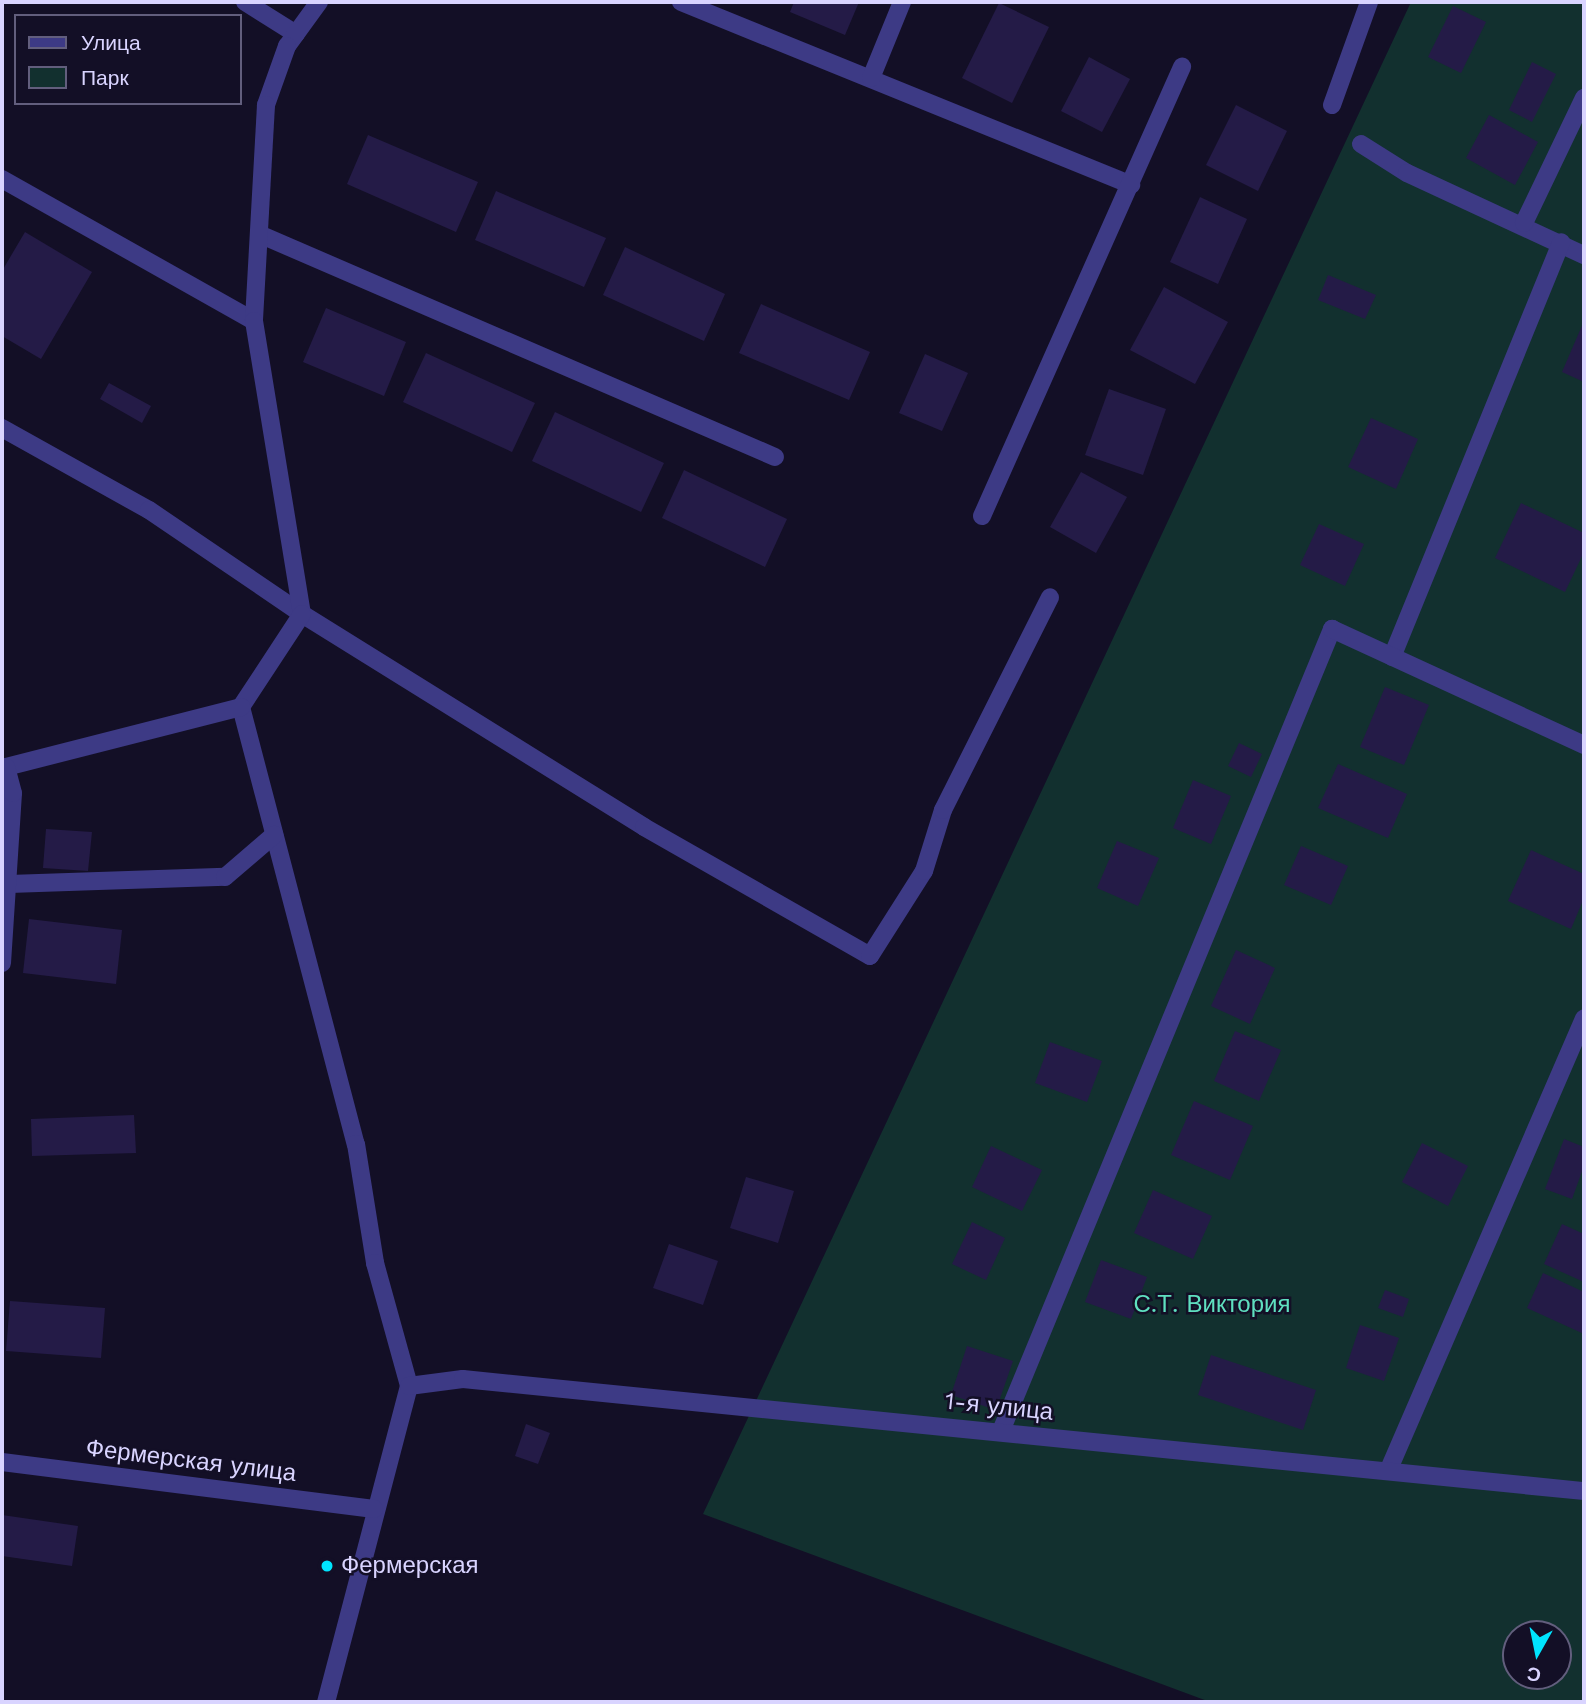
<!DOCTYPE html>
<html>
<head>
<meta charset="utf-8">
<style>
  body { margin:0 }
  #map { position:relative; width:1586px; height:1704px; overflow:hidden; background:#130f26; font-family:"Work Sans",sans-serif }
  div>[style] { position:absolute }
  .green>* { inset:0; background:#12302f }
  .building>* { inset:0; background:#241b47 }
  .service>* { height:18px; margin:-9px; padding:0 9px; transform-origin:9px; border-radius:9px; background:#3d3a85 }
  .minor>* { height:18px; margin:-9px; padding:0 9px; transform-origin:9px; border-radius:9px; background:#3d3a85 }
  .dots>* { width:19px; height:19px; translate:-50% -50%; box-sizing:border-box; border:4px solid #130f26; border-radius:50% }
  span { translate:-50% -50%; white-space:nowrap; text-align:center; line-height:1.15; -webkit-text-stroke:5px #130f26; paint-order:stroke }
  .park-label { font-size:24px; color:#5fe0c0 }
  .street-label { font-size:24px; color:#d9d4ff }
  .poi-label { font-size:24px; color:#d9d4ff }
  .left { translate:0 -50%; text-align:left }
  .frame { position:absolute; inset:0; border:4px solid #d9d4ff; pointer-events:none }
  .legend { position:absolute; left:14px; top:14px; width:228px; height:91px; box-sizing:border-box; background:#130f26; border:2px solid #625e7d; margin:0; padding:9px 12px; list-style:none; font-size:21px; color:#d9d4ff }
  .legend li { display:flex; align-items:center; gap:14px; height:35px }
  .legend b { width:35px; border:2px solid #625e7d }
  .north { position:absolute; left:1502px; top:1620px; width:70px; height:70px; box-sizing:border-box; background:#130f26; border:2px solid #625e7d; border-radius:50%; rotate:189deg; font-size:19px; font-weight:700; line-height:28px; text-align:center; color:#d9d4ff }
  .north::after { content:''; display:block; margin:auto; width:24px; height:32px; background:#00e5ff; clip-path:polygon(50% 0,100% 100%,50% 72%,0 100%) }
</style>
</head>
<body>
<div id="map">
  <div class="green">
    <div style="clip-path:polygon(evenodd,1411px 2px,1584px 2px,1584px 1702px,1210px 1702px,703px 1514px,1411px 2px,1516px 1634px,1558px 1634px,1558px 1676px,1516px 1676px,1516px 1634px)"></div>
  </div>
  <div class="building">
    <div style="clip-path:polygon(794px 2px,859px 2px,845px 35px,790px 12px)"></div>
    <div style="clip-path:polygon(999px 3px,1049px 27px,1012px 103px,962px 78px)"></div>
    <div style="clip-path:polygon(1453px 6px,1486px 22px,1461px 73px,1428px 57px)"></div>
    <div style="clip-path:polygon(1089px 57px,1130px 79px,1102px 132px,1061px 111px)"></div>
    <div style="clip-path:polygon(1532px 62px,1556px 74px,1532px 122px,1509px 110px)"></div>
    <div style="clip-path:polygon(1236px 105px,1287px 131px,1258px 191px,1206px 165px)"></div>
    <div style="clip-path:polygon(1489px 115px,1538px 142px,1515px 185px,1466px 158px)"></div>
    <div style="clip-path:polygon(368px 135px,478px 182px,456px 232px,347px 184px)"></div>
    <div style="clip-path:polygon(496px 191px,606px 238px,584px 287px,475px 240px)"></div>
    <div style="clip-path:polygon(1200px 197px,1247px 219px,1218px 284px,1170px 262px)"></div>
    <div style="clip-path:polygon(25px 232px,92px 272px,41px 359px,2px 336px,2px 271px)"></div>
    <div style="clip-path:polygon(625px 247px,725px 294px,704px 341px,603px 295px)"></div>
    <div style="clip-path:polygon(1328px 275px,1376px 295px,1365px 319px,1318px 300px)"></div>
    <div style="clip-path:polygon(1164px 287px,1228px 322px,1195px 384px,1130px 350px)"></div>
    <div style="clip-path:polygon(761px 304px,870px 352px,849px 400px,739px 353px)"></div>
    <div style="clip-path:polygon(326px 308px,406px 342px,384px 396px,303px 362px)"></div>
    <div style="clip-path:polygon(1584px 321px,1584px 382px,1562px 372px)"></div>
    <div style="clip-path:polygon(426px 353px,535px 403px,512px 452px,403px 402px)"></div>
    <div style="clip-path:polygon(925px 354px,968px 373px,942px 431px,899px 413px)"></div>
    <div style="clip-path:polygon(109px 383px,151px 406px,142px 423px,100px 399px)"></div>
    <div style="clip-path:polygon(1109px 389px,1166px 409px,1143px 475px,1085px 455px)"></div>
    <div style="clip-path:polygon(555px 412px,664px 463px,641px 512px,532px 461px)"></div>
    <div style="clip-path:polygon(1371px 418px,1418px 439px,1396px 489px,1348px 467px)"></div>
    <div style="clip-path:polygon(684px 470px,787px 519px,765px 567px,662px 518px)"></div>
    <div style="clip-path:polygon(1081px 472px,1127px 497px,1096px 553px,1050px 527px)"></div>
    <div style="clip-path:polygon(1521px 503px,1584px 533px,1584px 552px,1565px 592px,1495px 558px)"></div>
    <div style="clip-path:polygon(1319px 524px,1364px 544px,1345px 586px,1300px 565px)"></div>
    <div style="clip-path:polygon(1385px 687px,1429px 705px,1404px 765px,1360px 747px)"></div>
    <div style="clip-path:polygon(1239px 743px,1262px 754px,1251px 777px,1228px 766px)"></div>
    <div style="clip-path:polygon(1338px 764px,1407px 794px,1388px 838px,1318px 808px)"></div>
    <div style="clip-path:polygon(1193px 780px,1231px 796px,1211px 844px,1173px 828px)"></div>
    <div style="clip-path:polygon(46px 829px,92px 832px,88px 871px,43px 868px)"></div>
    <div style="clip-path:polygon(1117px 841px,1159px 858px,1138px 906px,1097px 888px)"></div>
    <div style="clip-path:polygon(1301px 846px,1348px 866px,1331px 905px,1284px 885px)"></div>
    <div style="clip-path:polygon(1531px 850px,1584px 874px,1584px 898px,1571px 929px,1508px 901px)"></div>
    <div style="clip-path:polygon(29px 919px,122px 930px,116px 984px,23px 973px)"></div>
    <div style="clip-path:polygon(1236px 950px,1275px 968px,1250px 1024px,1211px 1006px)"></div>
    <div style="clip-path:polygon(1235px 1031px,1281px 1050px,1259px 1101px,1214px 1081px)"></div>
    <div style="clip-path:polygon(1050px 1042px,1102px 1061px,1087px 1102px,1035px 1083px)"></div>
    <div style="clip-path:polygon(1194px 1101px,1253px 1126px,1230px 1180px,1171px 1155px)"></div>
    <div style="clip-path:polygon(134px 1115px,136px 1153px,32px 1156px,31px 1119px)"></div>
    <div style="clip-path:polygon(1564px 1139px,1584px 1147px,1584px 1166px,1572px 1199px,1545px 1189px)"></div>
    <div style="clip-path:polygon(1422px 1143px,1468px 1166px,1448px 1206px,1402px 1182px)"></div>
    <div style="clip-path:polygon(991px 1146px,1042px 1170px,1022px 1211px,972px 1187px)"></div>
    <div style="clip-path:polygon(746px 1177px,794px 1191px,778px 1243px,730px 1228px)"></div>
    <div style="clip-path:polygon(1153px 1190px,1212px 1216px,1193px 1259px,1134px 1233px)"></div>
    <div style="clip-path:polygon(972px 1222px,1005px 1238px,986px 1280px,952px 1264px)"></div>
    <div style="clip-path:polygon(1562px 1224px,1584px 1234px,1584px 1282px,1544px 1264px)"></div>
    <div style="clip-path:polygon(669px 1244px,718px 1261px,703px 1305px,653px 1288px)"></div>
    <div style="clip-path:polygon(1101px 1260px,1147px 1277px,1131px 1319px,1085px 1302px)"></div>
    <div style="clip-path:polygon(1543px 1273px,1584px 1292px,1584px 1334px,1527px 1308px)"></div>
    <div style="clip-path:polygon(1385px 1290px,1409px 1299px,1403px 1317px,1378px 1308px)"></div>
    <div style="clip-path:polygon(10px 1301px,105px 1308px,101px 1358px,6px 1351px)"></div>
    <div style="clip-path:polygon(1360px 1325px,1399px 1338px,1384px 1381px,1346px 1368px)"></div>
    <div style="clip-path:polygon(967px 1346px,1013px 1361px,996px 1410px,951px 1395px)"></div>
    <div style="clip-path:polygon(1211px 1355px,1316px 1390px,1303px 1430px,1198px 1395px)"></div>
    <div style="clip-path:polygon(526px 1424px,550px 1433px,538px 1464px,515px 1456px)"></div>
    <div style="clip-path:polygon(2px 1515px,78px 1526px,72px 1566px,2px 1556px)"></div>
  </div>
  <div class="service">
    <div style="left:245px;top:2px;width:60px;rotate:32.1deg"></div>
    <div style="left:681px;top:2px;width:486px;rotate:22.1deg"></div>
    <div style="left:871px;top:78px;width:82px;rotate:-67.8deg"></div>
    <div style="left:1332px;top:105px;width:109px;rotate:-70.2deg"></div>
    <div style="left:1361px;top:144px;width:54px;rotate:32.2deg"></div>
    <div style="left:1407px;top:173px;width:195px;rotate:24.9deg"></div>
    <div style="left:2px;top:179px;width:289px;rotate:29.4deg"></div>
    <div style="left:1524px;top:223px;width:139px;rotate:-64.4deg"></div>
    <div style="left:259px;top:234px;width:562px;rotate:23.37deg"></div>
    <div style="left:2px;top:428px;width:168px;rotate:29.2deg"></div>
    <div style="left:149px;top:510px;width:185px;rotate:34.2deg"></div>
    <div style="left:302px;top:614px;width:403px;rotate:31.9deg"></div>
    <div style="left:644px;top:827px;width:260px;rotate:29.7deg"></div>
    <div style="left:870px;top:956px;width:101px;rotate:-57.6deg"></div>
    <div style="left:924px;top:871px;width:64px;rotate:-72.7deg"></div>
    <div style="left:943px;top:810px;width:238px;rotate:-63.3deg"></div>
    <div style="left:982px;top:516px;width:492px;rotate:-66deg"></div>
    <div style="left:1392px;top:657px;width:448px;rotate:-67.8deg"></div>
    <div style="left:1001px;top:1431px;width:868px;rotate:-67.57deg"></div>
    <div style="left:1332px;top:629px;width:277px;rotate:24.7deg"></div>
    <div style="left:1389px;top:1469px;width:491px;rotate:-66.6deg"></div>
  </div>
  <div class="minor">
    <div style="left:319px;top:2px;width:54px;rotate:126deg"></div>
    <div style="left:287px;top:46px;width:63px;rotate:109.6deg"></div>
    <div style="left:266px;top:105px;width:216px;rotate:93.2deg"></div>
    <div style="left:254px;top:321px;width:297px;rotate:80.7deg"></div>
    <div style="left:302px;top:614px;width:111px;rotate:123.3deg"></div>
    <div style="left:241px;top:707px;width:452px;rotate:75.3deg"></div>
    <div style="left:356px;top:1144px;width:121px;rotate:80.9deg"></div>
    <div style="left:375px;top:1263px;width:128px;rotate:74.5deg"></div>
    <div style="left:409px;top:1386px;width:327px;rotate:104.7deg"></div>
    <div style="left:2px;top:768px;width:247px;rotate:-14.3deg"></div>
    <div style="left:9px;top:884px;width:216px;rotate:-1.9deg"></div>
    <div style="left:225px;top:877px;width:65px;rotate:-40.6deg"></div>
    <div style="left:2px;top:963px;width:170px;rotate:-86.3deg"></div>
    <div style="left:13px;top:793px;width:27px;rotate:-105deg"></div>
    <div style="left:409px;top:1386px;width:54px;rotate:-7.4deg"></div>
    <div style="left:463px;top:1379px;width:1127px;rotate:5.71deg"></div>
    <div style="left:2px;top:1462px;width:375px;rotate:7.2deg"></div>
  </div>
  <div class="dots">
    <div style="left:327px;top:1566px;background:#00e5ff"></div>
  </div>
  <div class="park-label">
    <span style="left:1212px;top:1305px">С.Т. Виктория</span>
  </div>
  <div class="street-label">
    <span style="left:999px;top:1407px;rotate:6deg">1-я улица</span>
    <span style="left:191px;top:1461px;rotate:7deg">Фермерская улица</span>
  </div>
  <div class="poi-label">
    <span class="left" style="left:341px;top:1566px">Фермерская</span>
  </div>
  <div class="frame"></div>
  <ul class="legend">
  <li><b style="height:9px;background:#3d3a85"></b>Улица</li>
  <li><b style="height:19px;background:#12302f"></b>Парк</li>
  </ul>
  <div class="north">С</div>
</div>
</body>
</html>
